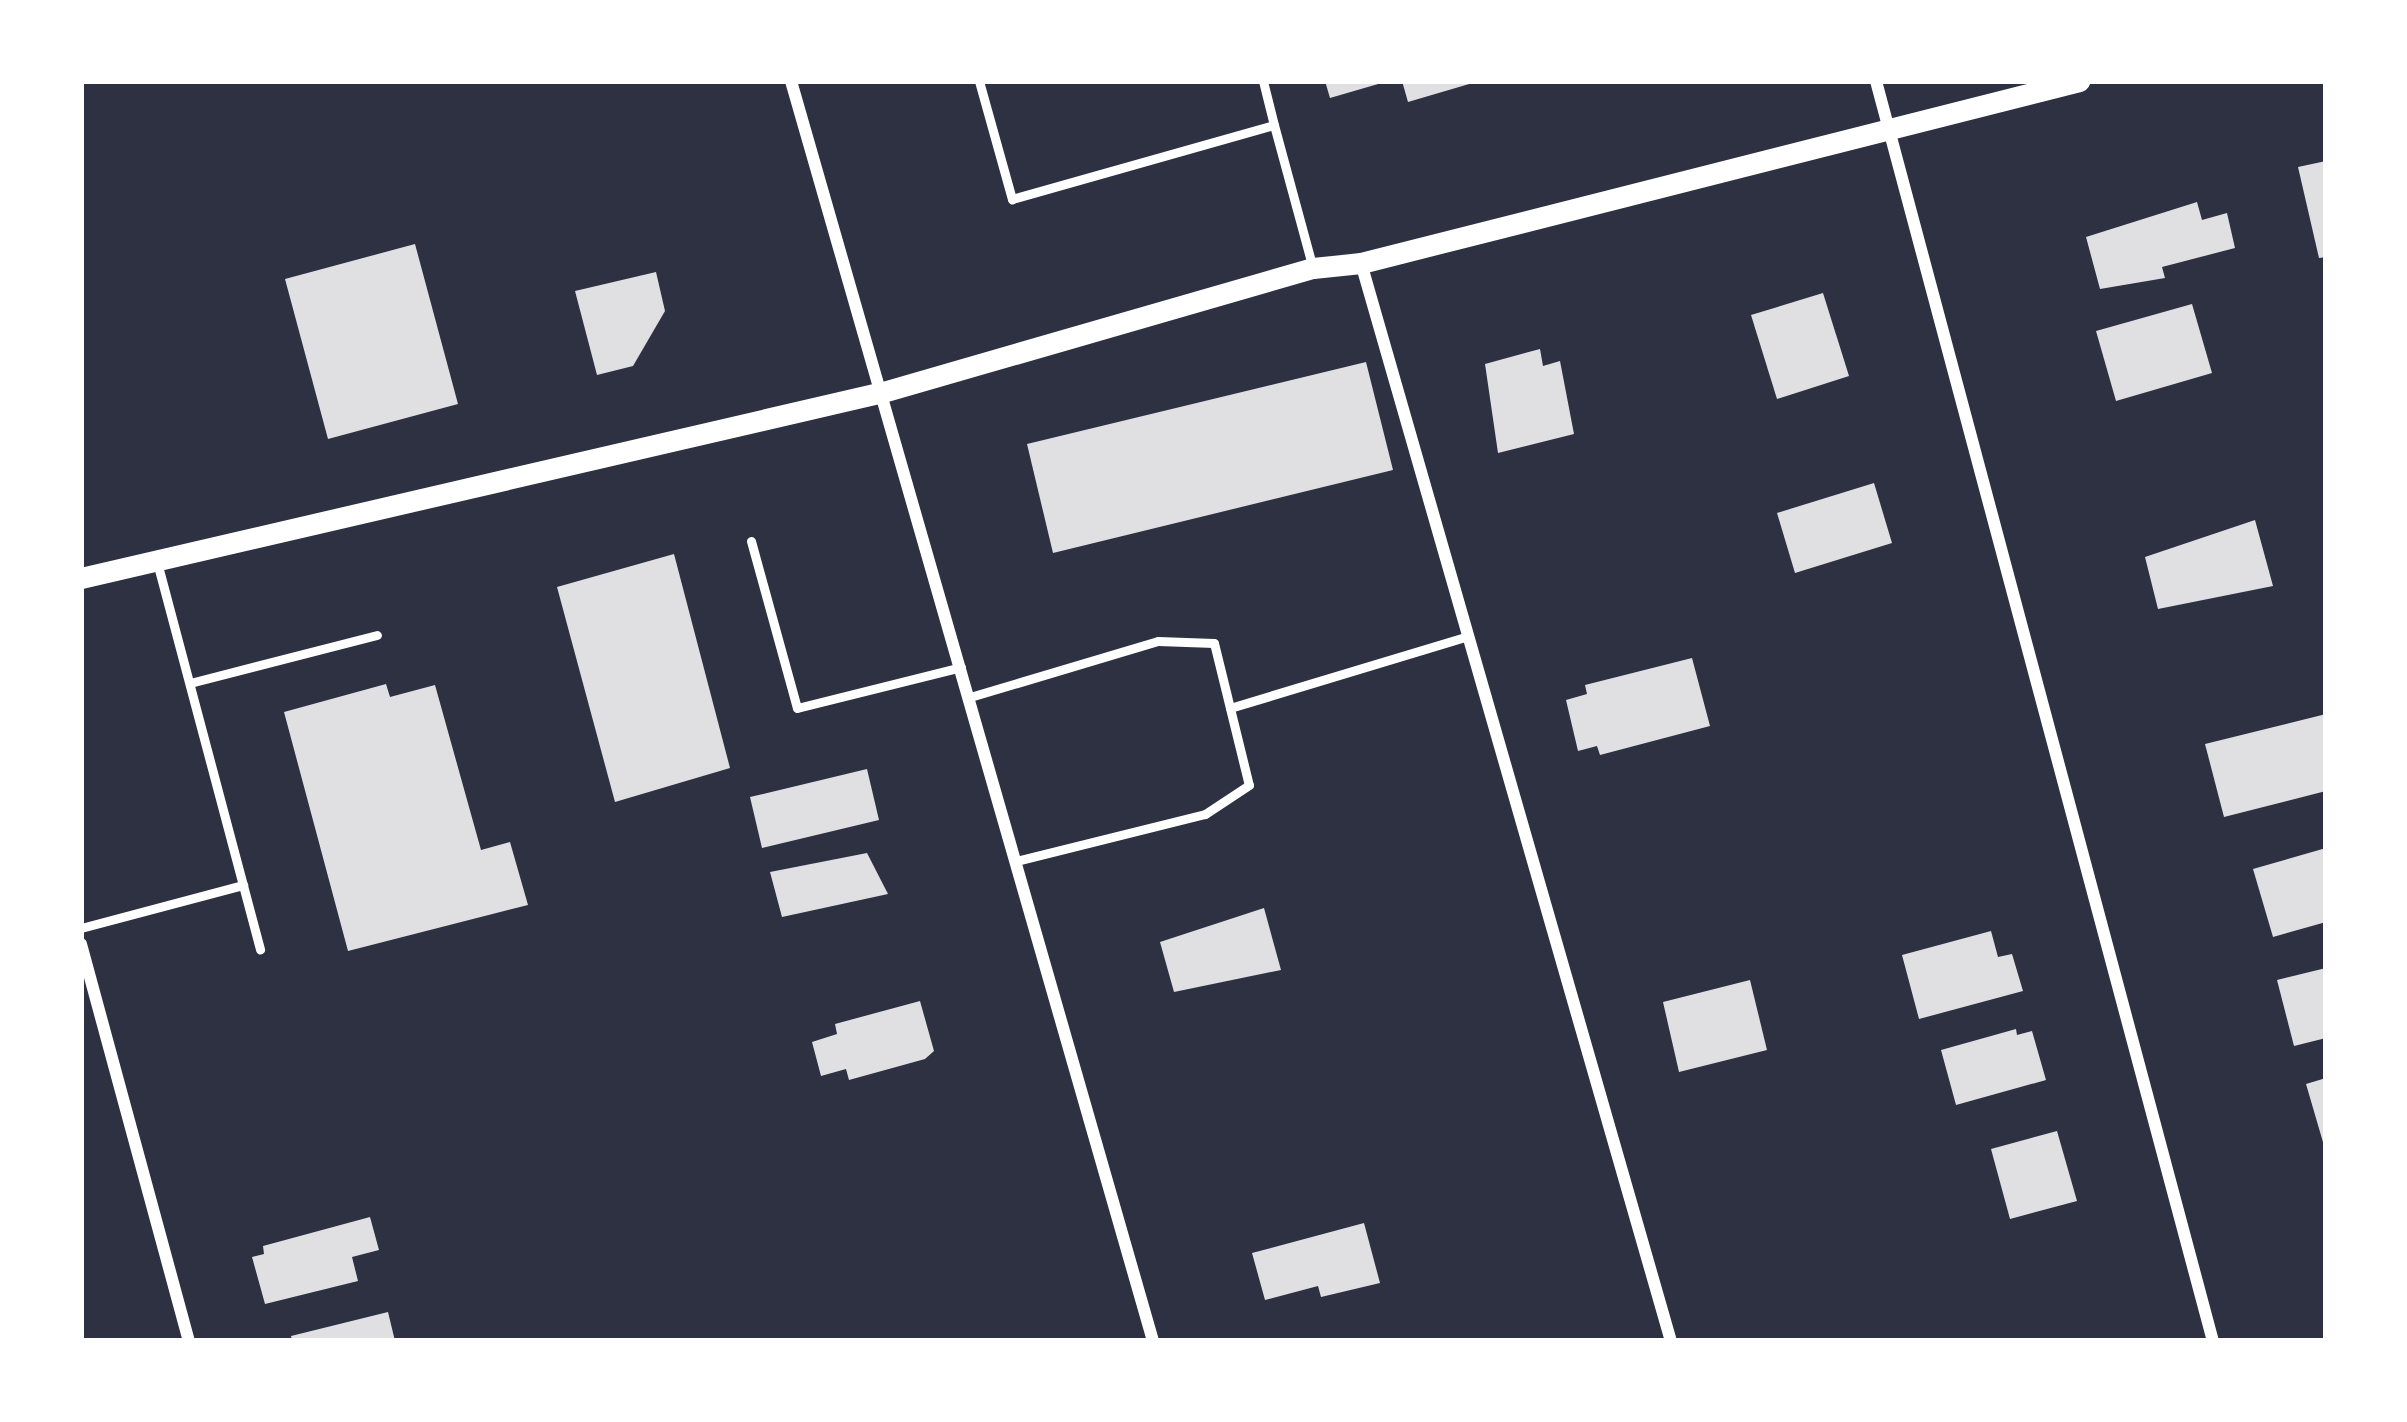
<!DOCTYPE html>
<html>
<head>
<meta charset="utf-8">
<style>
  body { margin:0 }
  #map { position:relative; width:2407px; height:1422px; overflow:hidden; background:#2d3142; font-family:"Golos Text",sans-serif }
  div>[style] { position:absolute }
  .building>* { inset:0; background:#e0e0e3 }
  .service>* { height:9px; margin:-4.5px; padding:0 4.5px; transform-origin:4.5px; border-radius:4.5px; background:#fff }
  .minor>* { height:12px; margin:-6px; padding:0 6px; transform-origin:6px; border-radius:6px; background:#fff }
  .tertiary>* { height:21px; margin:-10.5px; padding:0 10.5px; transform-origin:10.5px; border-radius:10.5px; background:#fff }
  span { translate:-50% -50%; white-space:nowrap; text-align:center; line-height:1.15; -webkit-text-stroke:9px #fff; paint-order:stroke }
  .frame { position:absolute; inset:0; border:84px solid #fff; pointer-events:none }
</style>
</head>
<body>
<div id="map">
  <div class="building">
    <div style="clip-path:polygon(1325px 81px,1385px 81px,1385px 82px,1330px 98px)"></div>
    <div style="clip-path:polygon(1402px 81px,1476px 81px,1476px 82px,1408px 102px)"></div>
    <div style="clip-path:polygon(2326px 161px,2326px 257px,2319px 258px,2298px 167px)"></div>
    <div style="clip-path:polygon(2197px 202px,2202px 220px,2227px 213px,2235px 248px,2162px 267px,2165px 278px,2100px 289px,2086px 237px)"></div>
    <div style="clip-path:polygon(415px 244px,458px 404px,328px 439px,285px 279px)"></div>
    <div style="clip-path:polygon(656px 272px,665px 311px,633px 366px,597px 375px,575px 291px)"></div>
    <div style="clip-path:polygon(1823px 293px,1849px 376px,1777px 399px,1751px 315px)"></div>
    <div style="clip-path:polygon(2192px 304px,2212px 373px,2116px 401px,2096px 331px)"></div>
    <div style="clip-path:polygon(1540px 349px,1543px 366px,1560px 361px,1574px 434px,1498px 453px,1485px 364px)"></div>
    <div style="clip-path:polygon(1366px 362px,1393px 470px,1053px 553px,1027px 444px)"></div>
    <div style="clip-path:polygon(1874px 483px,1892px 543px,1795px 573px,1777px 513px)"></div>
    <div style="clip-path:polygon(2255px 520px,2273px 586px,2158px 609px,2145px 557px)"></div>
    <div style="clip-path:polygon(674px 554px,730px 768px,615px 802px,557px 587px)"></div>
    <div style="clip-path:polygon(1692px 658px,1710px 726px,1600px 755px,1597px 746px,1578px 751px,1566px 700px,1587px 694px,1585px 685px)"></div>
    <div style="clip-path:polygon(386px 684px,390px 697px,435px 685px,481px 850px,510px 842px,528px 905px,348px 951px,284px 712px)"></div>
    <div style="clip-path:polygon(2326px 714px,2326px 791px,2224px 817px,2205px 744px)"></div>
    <div style="clip-path:polygon(867px 769px,879px 820px,762px 848px,750px 797px)"></div>
    <div style="clip-path:polygon(2326px 848px,2326px 922px,2273px 937px,2253px 869px)"></div>
    <div style="clip-path:polygon(867px 853px,888px 894px,782px 917px,770px 872px)"></div>
    <div style="clip-path:polygon(1264px 908px,1281px 970px,1174px 992px,1160px 942px)"></div>
    <div style="clip-path:polygon(1991px 931px,1998px 957px,2012px 954px,2023px 991px,1919px 1019px,1902px 955px)"></div>
    <div style="clip-path:polygon(2326px 968px,2326px 1038px,2294px 1046px,2277px 980px)"></div>
    <div style="clip-path:polygon(1750px 980px,1767px 1050px,1679px 1072px,1663px 1002px)"></div>
    <div style="clip-path:polygon(920px 1001px,934px 1051px,925px 1059px,849px 1080px,846px 1069px,821px 1076px,812px 1042px,837px 1034px,835px 1024px)"></div>
    <div style="clip-path:polygon(2016px 1029px,2017px 1035px,2032px 1031px,2046px 1080px,1956px 1105px,1941px 1050px)"></div>
    <div style="clip-path:polygon(2326px 1078px,2326px 1148px,2325px 1149px,2306px 1084px)"></div>
    <div style="clip-path:polygon(2057px 1131px,2077px 1201px,2010px 1219px,1991px 1149px)"></div>
    <div style="clip-path:polygon(370px 1217px,379px 1250px,352px 1257px,358px 1281px,265px 1304px,252px 1257px,264px 1254px,263px 1246px)"></div>
    <div style="clip-path:polygon(1364px 1223px,1380px 1283px,1321px 1297px,1318px 1286px,1265px 1300px,1252px 1253px)"></div>
    <div style="clip-path:polygon(388px 1312px,395px 1341px,292px 1341px,291px 1336px)"></div>
  </div>
  <div class="service">
    <div style="left:979px;top:81px;width:123px;rotate:74.4deg"></div>
    <div style="left:1012px;top:199px;width:272px;rotate:-15.8deg"></div>
    <div style="left:1274px;top:125px;width:145px;rotate:74.8deg"></div>
    <div style="left:1263px;top:81px;width:45px;rotate:76deg"></div>
    <div style="left:751px;top:541px;width:173px;rotate:74.6deg"></div>
    <div style="left:797px;top:708px;width:169px;rotate:-14deg"></div>
    <div style="left:157px;top:562px;width:401px;rotate:75.1deg"></div>
    <div style="left:190px;top:683px;width:193px;rotate:-14.4deg"></div>
    <div style="left:970px;top:697px;width:196px;rotate:-16.6deg"></div>
    <div style="left:1158px;top:641px;width:56px;rotate:2deg"></div>
    <div style="left:1214px;top:643px;width:146px;rotate:76.2deg"></div>
    <div style="left:1249px;top:785px;width:53px;rotate:146.6deg"></div>
    <div style="left:1205px;top:814px;width:195px;rotate:166deg"></div>
    <div style="left:1230px;top:708px;width:249px;rotate:-16.8deg"></div>
    <div style="left:81px;top:928px;width:168px;rotate:-14.9deg"></div>
  </div>
  <div class="minor">
    <div style="left:791px;top:81px;width:1311px;rotate:73.97deg"></div>
    <div style="left:1876px;top:81px;width:1304px;rotate:75.03deg"></div>
    <div style="left:1361px;top:263px;width:1122px;rotate:73.96deg"></div>
    <div style="left:81px;top:944px;width:411px;rotate:74.8deg"></div>
  </div>
  <div class="tertiary">
    <div style="left:81px;top:578px;width:823px;rotate:-13.06deg"></div>
    <div style="left:883px;top:392px;width:448px;rotate:-16.1deg"></div>
    <div style="left:1313px;top:268px;width:48px;rotate:-5.9deg"></div>
    <div style="left:1361px;top:263px;width:741px;rotate:-14.22deg"></div>
  </div>
  <div class="frame"></div>
</div>
</body>
</html>
